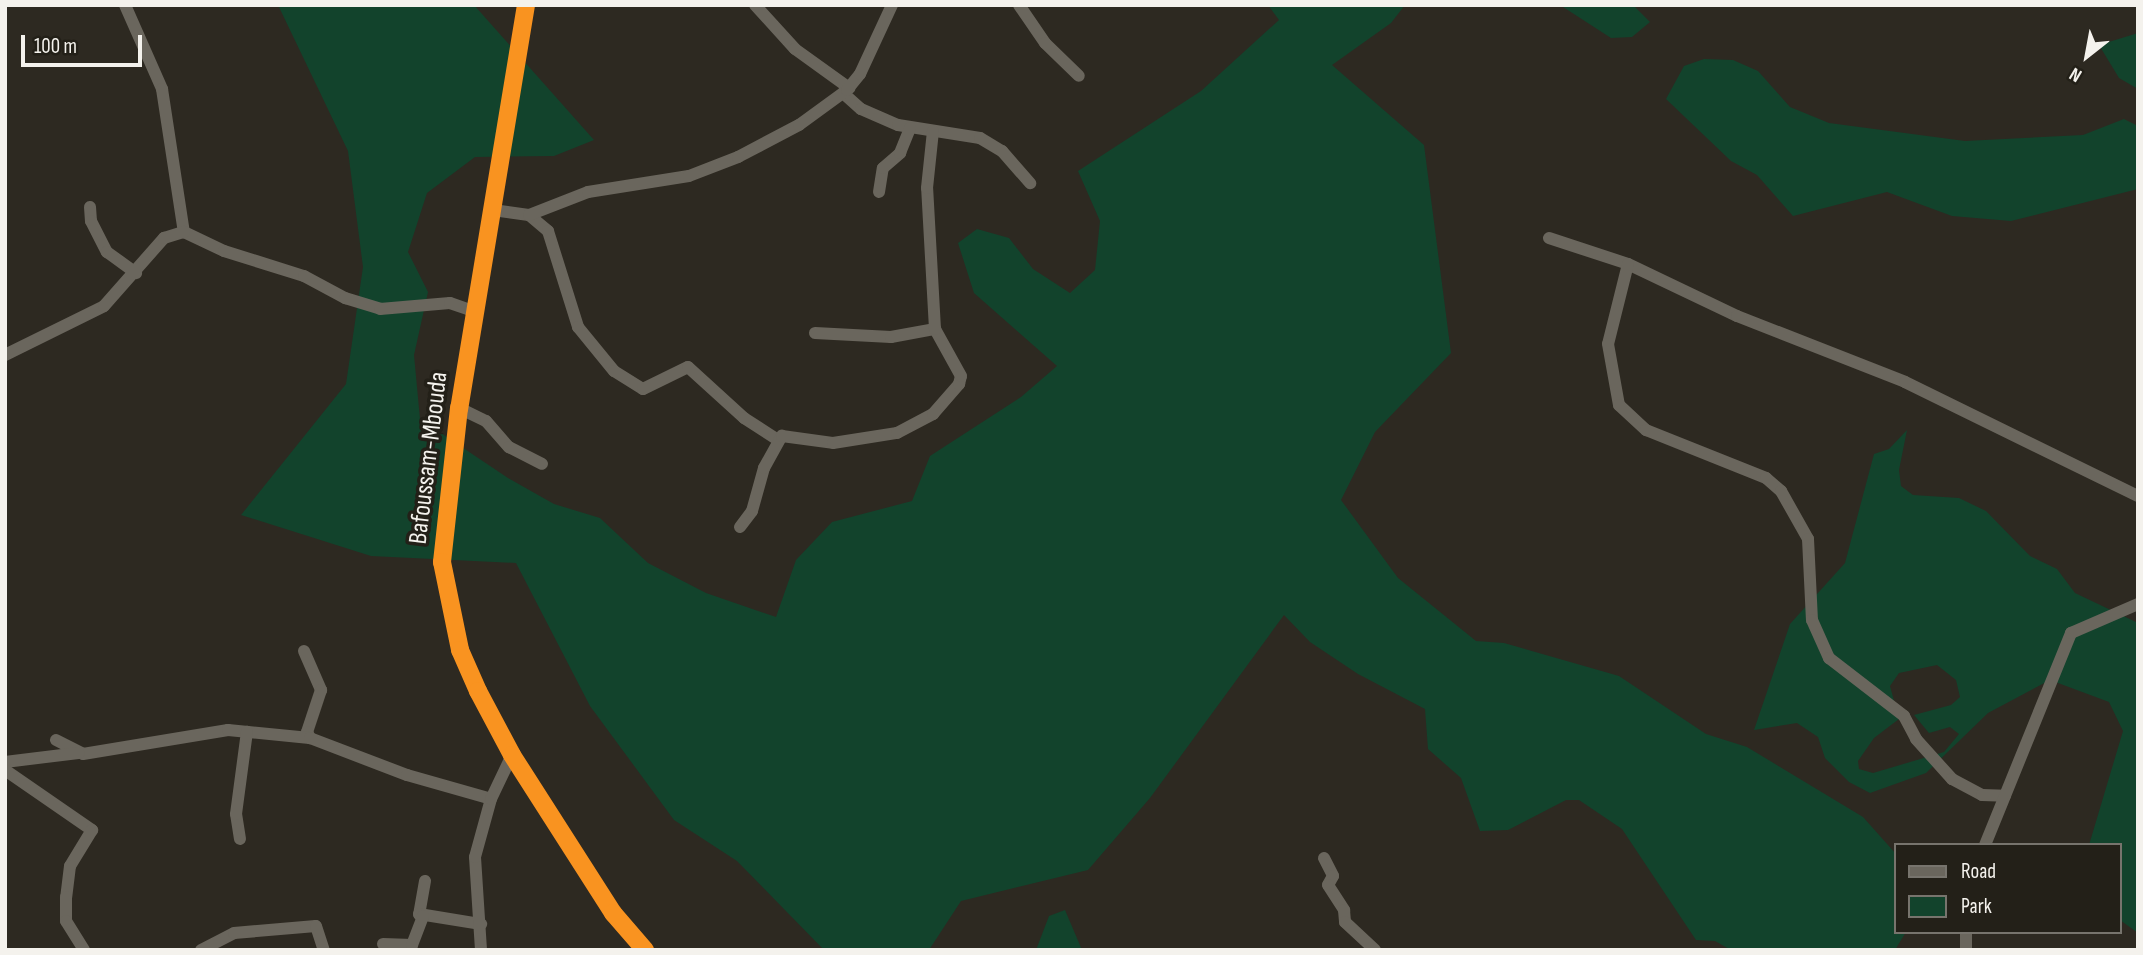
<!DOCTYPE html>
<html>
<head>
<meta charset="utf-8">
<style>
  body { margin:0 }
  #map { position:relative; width:2143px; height:955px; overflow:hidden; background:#2d2921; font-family:"Sofia Sans Condensed",sans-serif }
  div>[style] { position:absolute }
  .green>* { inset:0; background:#12432c }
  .minor>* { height:12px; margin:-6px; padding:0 6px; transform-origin:6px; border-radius:6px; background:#6a665d }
  .highway>* { height:18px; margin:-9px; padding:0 9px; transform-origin:9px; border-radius:9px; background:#f99320 }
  span { translate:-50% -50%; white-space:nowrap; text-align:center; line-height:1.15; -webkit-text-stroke:7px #232018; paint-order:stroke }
  .street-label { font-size:26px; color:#f4f2ed }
  .frame { position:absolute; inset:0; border:7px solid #f4f2ed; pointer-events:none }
  .legend { position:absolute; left:1894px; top:843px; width:228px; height:91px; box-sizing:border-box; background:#232018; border:2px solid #77746d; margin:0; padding:9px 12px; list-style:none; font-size:21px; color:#f4f2ed }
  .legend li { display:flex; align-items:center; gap:14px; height:35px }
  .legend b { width:35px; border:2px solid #77746d }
  .north { position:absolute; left:2052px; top:21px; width:70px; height:70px; -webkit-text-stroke:5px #232018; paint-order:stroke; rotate:211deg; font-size:19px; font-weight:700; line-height:28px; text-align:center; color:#f4f2ed }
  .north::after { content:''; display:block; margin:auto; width:24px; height:32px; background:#f4f2ed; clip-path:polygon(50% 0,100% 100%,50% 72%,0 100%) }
  .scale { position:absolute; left:21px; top:35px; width:121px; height:32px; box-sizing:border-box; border:4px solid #f4f2ed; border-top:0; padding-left:9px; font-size:21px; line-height:24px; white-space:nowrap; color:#f4f2ed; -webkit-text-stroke:5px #232018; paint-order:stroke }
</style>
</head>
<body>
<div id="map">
  <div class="green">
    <div style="clip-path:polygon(278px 5px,474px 5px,594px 140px,554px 156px,475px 157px,427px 193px,408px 252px,428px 292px,414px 355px,420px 419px,508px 478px,554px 504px,600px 518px,648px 563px,706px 593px,776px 617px,796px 560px,832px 522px,912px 501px,930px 456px,1021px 397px,1057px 366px,974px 293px,958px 243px,977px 229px,1009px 238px,1033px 269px,1070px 293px,1095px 270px,1100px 221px,1078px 171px,1201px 91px,1279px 20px,1268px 5px,1405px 5px,1391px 23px,1332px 65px,1424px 145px,1451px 353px,1375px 432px,1341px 500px,1398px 578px,1476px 641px,1504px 643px,1619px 676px,1706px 734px,1747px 747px,1863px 817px,1896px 854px,1896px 932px,1906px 932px,1898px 945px,1895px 950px,1731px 950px,1715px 941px,1696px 940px,1622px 829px,1579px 800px,1566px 800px,1508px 830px,1480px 831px,1461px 778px,1428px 749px,1425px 709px,1358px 674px,1310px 642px,1284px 615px,1150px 798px,1088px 870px,961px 901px,929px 950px,824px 950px,737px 861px,674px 820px,590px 706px,516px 563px,371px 556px,241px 515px,346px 384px,363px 267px,348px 151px)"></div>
    <div style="clip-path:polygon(1560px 5px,1633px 5px,1650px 22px,1632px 37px,1611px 38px)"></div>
    <div style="clip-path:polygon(2138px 33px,2138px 89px,2119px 78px,2099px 45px)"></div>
    <div style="clip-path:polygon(1704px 59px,1733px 60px,1758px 71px,1790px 107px,1829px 123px,1965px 141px,2083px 135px,2124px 119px,2138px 126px,2138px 189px,2011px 221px,1952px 216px,1887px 192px,1793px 216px,1757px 175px,1731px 161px,1666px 99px,1684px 66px)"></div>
    <div style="clip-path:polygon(evenodd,1907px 430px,1899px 470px,1901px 486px,1913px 495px,1959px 498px,1986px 511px,2030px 556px,2057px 569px,2075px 593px,2138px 623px,2138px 933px,2120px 920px,2120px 845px,2089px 845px,2123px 731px,2109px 702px,2050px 680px,1988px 713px,1926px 773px,1870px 793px,1849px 782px,1825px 758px,1818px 737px,1797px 723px,1754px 730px,1790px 624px,1845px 563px,1874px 454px,1889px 449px,1907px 430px,1937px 665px,1956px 680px,1960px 697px,1951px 705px,1914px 715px,1929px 733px,1950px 727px,1959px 734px,1944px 752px,1873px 773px,1859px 769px,1858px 761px,1874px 738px,1899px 719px,1890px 686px,1899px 673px,1937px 665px)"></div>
    <div style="clip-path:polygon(1065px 910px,1082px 950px,1036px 950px,1049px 916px)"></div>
  </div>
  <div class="minor">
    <div style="left:125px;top:5px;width:92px;rotate:66.2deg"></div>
    <div style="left:162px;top:89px;width:145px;rotate:81.3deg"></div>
    <div style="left:184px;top:232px;width:44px;rotate:25.4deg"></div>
    <div style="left:224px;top:251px;width:84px;rotate:17.4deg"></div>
    <div style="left:304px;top:276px;width:47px;rotate:28.2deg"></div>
    <div style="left:345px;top:298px;width:37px;rotate:17deg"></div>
    <div style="left:380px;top:309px;width:70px;rotate:-4.9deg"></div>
    <div style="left:450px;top:303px;width:21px;rotate:19deg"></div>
    <div style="left:470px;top:310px;width:12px;rotate:59deg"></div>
    <div style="left:755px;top:5px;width:59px;rotate:47.7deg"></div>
    <div style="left:795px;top:49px;width:67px;rotate:35.8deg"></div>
    <div style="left:1019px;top:5px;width:46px;rotate:55.6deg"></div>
    <div style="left:1045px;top:43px;width:47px;rotate:44.1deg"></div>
    <div style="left:843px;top:93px;width:24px;rotate:42deg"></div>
    <div style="left:861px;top:109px;width:40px;rotate:23.4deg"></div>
    <div style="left:898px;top:125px;width:83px;rotate:9deg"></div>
    <div style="left:980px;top:138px;width:26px;rotate:31deg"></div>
    <div style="left:1002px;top:151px;width:43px;rotate:48.8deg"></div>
    <div style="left:879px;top:192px;width:24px;rotate:-81deg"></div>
    <div style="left:883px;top:168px;width:23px;rotate:-41deg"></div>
    <div style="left:900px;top:153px;width:27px;rotate:-68deg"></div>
    <div style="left:90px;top:207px;width:14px;rotate:86deg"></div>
    <div style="left:91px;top:221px;width:35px;rotate:63deg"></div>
    <div style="left:107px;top:252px;width:36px;rotate:36deg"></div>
    <div style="left:493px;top:210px;width:36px;rotate:8deg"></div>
    <div style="left:529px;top:215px;width:25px;rotate:40deg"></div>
    <div style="left:548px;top:231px;width:101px;rotate:72.6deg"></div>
    <div style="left:578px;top:327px;width:57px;rotate:50.7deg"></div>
    <div style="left:614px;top:371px;width:34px;rotate:32deg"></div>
    <div style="left:643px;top:389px;width:50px;rotate:-26.1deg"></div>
    <div style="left:688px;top:367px;width:76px;rotate:42.3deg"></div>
    <div style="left:744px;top:418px;width:40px;rotate:32.9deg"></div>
    <div style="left:529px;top:215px;width:63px;rotate:-21.3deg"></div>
    <div style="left:588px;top:192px;width:102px;rotate:-9deg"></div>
    <div style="left:689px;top:176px;width:53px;rotate:-21.2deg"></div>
    <div style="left:738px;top:157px;width:69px;rotate:-27.7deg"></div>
    <div style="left:799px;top:125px;width:59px;rotate:-36.1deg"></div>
    <div style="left:847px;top:90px;width:21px;rotate:-51deg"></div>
    <div style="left:860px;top:74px;width:76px;rotate:-65.1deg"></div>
    <div style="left:1549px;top:238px;width:83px;rotate:18.2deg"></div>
    <div style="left:1628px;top:264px;width:121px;rotate:25.5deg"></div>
    <div style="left:1737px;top:316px;width:180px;rotate:21.4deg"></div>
    <div style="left:1905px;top:382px;width:259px;rotate:26.1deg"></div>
    <div style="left:1628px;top:264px;width:82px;rotate:104deg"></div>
    <div style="left:1608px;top:344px;width:62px;rotate:79.8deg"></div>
    <div style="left:1619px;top:405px;width:37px;rotate:43deg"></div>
    <div style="left:1646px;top:430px;width:129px;rotate:21.8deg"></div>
    <div style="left:1766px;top:478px;width:20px;rotate:41deg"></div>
    <div style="left:1781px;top:491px;width:55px;rotate:60.6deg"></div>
    <div style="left:1808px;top:539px;width:81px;rotate:87.2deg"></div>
    <div style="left:1812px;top:620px;width:42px;rotate:65.9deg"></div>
    <div style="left:1829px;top:658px;width:95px;rotate:37.7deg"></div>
    <div style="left:1904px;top:716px;width:26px;rotate:62deg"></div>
    <div style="left:1916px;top:739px;width:54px;rotate:48deg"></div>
    <div style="left:1952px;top:779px;width:34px;rotate:28deg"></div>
    <div style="left:1982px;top:795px;width:23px;rotate:2deg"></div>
    <div style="left:815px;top:333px;width:76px;rotate:3deg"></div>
    <div style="left:891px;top:337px;width:45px;rotate:-10.3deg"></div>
    <div style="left:5px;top:355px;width:110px;rotate:-26.3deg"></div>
    <div style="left:104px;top:306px;width:91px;rotate:-48.6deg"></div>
    <div style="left:164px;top:238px;width:21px;rotate:-17deg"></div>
    <div style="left:459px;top:408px;width:30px;rotate:26deg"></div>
    <div style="left:486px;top:421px;width:35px;rotate:49deg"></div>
    <div style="left:509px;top:447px;width:37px;rotate:27deg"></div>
    <div style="left:740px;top:527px;width:20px;rotate:-53deg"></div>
    <div style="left:752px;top:511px;width:45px;rotate:-74.4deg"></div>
    <div style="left:764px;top:468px;width:37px;rotate:-61deg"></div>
    <div style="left:782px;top:436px;width:51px;rotate:7.8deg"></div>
    <div style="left:833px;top:443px;width:65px;rotate:-8.9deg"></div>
    <div style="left:897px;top:433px;width:41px;rotate:-27.8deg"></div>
    <div style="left:933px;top:414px;width:40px;rotate:-49deg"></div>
    <div style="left:959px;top:384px;width:8px;rotate:-76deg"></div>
    <div style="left:961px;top:376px;width:54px;rotate:-119deg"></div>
    <div style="left:935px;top:329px;width:141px;rotate:-93.2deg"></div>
    <div style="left:927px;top:188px;width:57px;rotate:-84deg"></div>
    <div style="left:304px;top:651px;width:43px;rotate:66.4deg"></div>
    <div style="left:321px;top:690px;width:44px;rotate:108.4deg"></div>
    <div style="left:307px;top:732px;width:7px;rotate:63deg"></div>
    <div style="left:56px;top:740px;width:30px;rotate:27deg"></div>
    <div style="left:83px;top:754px;width:147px;rotate:-9.4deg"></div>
    <div style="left:228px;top:730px;width:82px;rotate:5.6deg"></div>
    <div style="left:310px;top:738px;width:104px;rotate:20.9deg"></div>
    <div style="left:407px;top:775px;width:87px;rotate:15.9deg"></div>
    <div style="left:5px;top:762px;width:74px;rotate:-7deg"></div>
    <div style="left:5px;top:770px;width:106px;rotate:34.6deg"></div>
    <div style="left:92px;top:830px;width:42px;rotate:121.4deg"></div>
    <div style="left:70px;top:866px;width:31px;rotate:97deg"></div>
    <div style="left:66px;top:897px;width:24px;rotate:90deg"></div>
    <div style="left:66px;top:921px;width:34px;rotate:58deg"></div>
    <div style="left:240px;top:839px;width:25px;rotate:-99deg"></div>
    <div style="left:236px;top:814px;width:83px;rotate:-82.4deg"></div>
    <div style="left:1985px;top:845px;width:229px;rotate:-67.9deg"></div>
    <div style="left:2071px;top:633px;width:73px;rotate:-23.4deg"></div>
    <div style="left:1324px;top:858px;width:20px;rotate:63deg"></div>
    <div style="left:1333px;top:876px;width:10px;rotate:119deg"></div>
    <div style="left:1328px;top:885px;width:30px;rotate:57deg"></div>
    <div style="left:1344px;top:910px;width:12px;rotate:85deg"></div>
    <div style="left:1345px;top:922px;width:41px;rotate:43deg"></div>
    <div style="left:425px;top:881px;width:34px;rotate:100deg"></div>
    <div style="left:419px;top:914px;width:63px;rotate:9.2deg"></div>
    <div style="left:1966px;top:932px;width:18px;rotate:90deg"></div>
    <div style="left:383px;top:944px;width:29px;rotate:2deg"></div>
    <div style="left:412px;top:945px;width:31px;rotate:-69deg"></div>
    <div style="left:201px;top:950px;width:37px;rotate:-27deg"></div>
    <div style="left:234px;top:933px;width:82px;rotate:-4.9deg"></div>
    <div style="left:316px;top:926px;width:25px;rotate:72deg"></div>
    <div style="left:481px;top:950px;width:93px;rotate:-93.7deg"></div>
    <div style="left:475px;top:857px;width:60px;rotate:-74.6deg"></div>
    <div style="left:491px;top:799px;width:49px;rotate:-64.5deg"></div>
  </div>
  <div class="highway">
    <div style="left:526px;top:5px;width:409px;rotate:99.4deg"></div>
    <div style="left:459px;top:408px;width:155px;rotate:96.3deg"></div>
    <div style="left:442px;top:562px;width:90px;rotate:78.4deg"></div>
    <div style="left:460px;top:650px;width:45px;rotate:66.3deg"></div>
    <div style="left:478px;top:691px;width:72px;rotate:62deg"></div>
    <div style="left:512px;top:755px;width:188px;rotate:57.4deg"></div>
    <div style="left:613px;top:913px;width:49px;rotate:49.1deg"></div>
  </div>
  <div class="street-label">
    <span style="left:429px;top:458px;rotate:-83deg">Bafoussam-Mbouda</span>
  </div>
  <div class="frame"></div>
  <ul class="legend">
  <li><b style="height:9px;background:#6a665d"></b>Road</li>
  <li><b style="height:19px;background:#12432c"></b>Park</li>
  </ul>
  <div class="north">N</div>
  <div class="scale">100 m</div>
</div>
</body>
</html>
